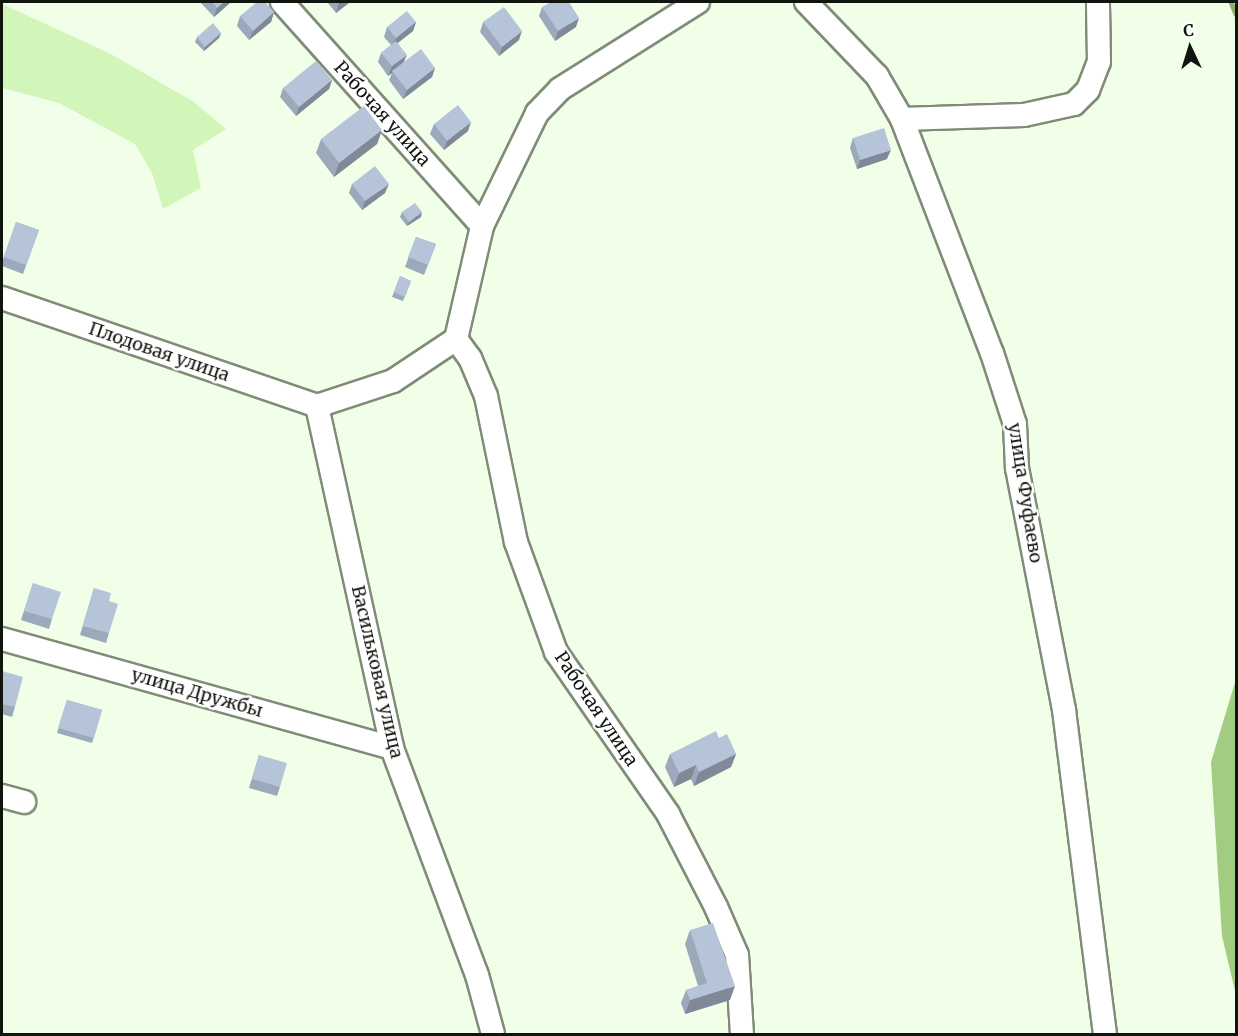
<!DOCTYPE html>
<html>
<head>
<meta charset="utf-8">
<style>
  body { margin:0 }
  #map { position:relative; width:1238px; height:1036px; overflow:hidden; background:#f1ffe8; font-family:Merriweather,serif }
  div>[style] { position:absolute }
  .green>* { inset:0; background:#d2f6b9 }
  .forest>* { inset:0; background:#a1cc81 }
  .stream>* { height:4.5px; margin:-2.25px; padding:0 2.25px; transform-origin:2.25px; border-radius:2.25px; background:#89b269 }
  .roads { filter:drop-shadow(2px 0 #7f8c77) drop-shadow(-2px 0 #7f8c77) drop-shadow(0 2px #7f8c77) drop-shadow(0 -2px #7f8c77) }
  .minor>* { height:22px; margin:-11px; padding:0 11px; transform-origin:11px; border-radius:11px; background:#fff }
  .wall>* { inset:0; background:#9ca9bb }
  .shaded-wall>* { inset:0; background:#7f8998 }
  .building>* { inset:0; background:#b5c4d9 }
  span { translate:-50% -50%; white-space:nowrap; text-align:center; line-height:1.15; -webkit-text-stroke:4.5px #fff; paint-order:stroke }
  .street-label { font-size:18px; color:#10150d }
  .frame { position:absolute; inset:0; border:3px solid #10150d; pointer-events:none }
  .north { position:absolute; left:1160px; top:18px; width:60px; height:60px; -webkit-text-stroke:4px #fff; paint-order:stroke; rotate:356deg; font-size:16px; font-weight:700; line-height:24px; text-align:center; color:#10150d }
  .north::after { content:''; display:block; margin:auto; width:21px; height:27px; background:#10150d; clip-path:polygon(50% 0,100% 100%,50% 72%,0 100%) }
</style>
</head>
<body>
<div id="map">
  <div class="green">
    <div style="clip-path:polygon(2px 4px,109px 53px,194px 102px,226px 129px,193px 150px,201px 188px,163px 209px,152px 173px,135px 144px,59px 103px,2px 88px)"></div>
  </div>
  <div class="forest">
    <div style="clip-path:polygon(1236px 679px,1236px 995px,1222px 936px,1211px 762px)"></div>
  </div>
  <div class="stream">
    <div style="left:1231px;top:2px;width:13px;rotate:67deg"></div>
  </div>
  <div class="roads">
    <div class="minor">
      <div style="left:282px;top:2px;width:300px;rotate:48.2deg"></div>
      <div style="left:806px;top:2px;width:103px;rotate:46.2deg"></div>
      <div style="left:877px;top:76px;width:50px;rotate:59.8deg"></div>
      <div style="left:902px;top:119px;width:251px;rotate:69deg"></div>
      <div style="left:992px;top:353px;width:75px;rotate:72.1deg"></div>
      <div style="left:1015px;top:424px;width:44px;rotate:87.4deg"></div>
      <div style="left:1017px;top:468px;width:247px;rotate:79deg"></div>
      <div style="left:1064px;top:710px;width:327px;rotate:82.8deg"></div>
      <div style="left:902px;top:119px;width:122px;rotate:-1.9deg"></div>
      <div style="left:1024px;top:115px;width:51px;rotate:-12.4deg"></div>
      <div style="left:1074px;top:104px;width:20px;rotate:-45deg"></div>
      <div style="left:1088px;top:90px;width:30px;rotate:-69deg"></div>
      <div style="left:1099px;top:62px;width:60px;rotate:-91deg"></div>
      <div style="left:2px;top:298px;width:333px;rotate:18.9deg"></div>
      <div style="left:456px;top:339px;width:24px;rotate:54deg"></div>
      <div style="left:470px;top:358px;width:41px;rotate:67.2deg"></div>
      <div style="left:486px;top:396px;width:149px;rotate:78.4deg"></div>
      <div style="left:516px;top:542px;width:117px;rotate:70deg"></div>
      <div style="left:556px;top:652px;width:197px;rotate:55.3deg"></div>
      <div style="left:668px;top:814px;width:105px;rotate:62.7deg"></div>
      <div style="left:716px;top:907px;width:52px;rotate:66.4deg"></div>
      <div style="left:737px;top:955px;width:79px;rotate:86.4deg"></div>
      <div style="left:317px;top:406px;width:350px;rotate:77.6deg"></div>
      <div style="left:392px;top:748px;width:242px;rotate:69.5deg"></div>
      <div style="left:477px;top:975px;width:61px;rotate:74.8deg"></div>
      <div style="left:317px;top:406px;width:80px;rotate:-18.2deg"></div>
      <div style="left:393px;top:381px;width:76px;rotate:-33.7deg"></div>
      <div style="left:456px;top:339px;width:116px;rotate:-77deg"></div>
      <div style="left:482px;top:226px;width:126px;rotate:-64deg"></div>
      <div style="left:537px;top:113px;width:33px;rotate:-46deg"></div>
      <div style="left:560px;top:89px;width:163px;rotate:-32.2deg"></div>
      <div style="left:2px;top:639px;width:405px;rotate:15.6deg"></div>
      <div style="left:2px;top:796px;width:23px;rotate:15deg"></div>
    </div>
  </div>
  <div class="wall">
    <div style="clip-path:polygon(200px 2px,231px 2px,214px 17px)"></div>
    <div style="clip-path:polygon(327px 2px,350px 2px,336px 13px)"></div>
    <div style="clip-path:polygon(542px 7px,576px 27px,555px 41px,539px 16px)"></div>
    <div style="clip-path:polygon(274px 12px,271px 22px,249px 40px,237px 26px,240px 16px)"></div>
    <div style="clip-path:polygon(416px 22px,413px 31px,398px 43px,404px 62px,435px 68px,432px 77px,403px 99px,389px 80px,392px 73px,388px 76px,378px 62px,381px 53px,391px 45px,384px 37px,387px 27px)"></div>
    <div style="clip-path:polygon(483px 22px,519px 40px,499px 56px,480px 32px)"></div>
    <div style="clip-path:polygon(221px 33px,219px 38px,204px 51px,195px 42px,197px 37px)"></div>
    <div style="clip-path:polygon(332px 80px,329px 89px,296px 116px,280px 97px,283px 88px)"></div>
    <div style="clip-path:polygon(434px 124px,468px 131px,444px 150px,430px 134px)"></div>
    <div style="clip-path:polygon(382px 130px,377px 144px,334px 177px,316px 153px,321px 139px)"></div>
    <div style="clip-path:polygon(853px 138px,887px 159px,857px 169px,850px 148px)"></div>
    <div style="clip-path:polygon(352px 184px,385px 193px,362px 210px,349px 193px)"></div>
    <div style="clip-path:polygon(402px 212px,421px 217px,407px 226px,400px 217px)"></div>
    <div style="clip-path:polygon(16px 222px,39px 230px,23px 274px,2px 266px,2px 262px)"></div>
    <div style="clip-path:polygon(416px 237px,436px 244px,424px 275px,405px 267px)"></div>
    <div style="clip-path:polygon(400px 276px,411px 281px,403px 301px,392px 297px)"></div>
    <div style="clip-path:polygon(33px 583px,52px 619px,49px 629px,21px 620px)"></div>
    <div style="clip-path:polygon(94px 588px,109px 601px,109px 633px,106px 643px,80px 635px)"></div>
    <div style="clip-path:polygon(2px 671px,15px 707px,12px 717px,2px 714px)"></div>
    <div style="clip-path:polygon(67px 700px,102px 710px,92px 743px,57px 733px)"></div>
    <div style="clip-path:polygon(719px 738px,736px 754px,731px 767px,694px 786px,691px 779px,674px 787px,665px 767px,670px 754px)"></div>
    <div style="clip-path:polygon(259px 755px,280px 787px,277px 796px,249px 788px)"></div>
    <div style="clip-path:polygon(690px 930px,730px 1000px,685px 1014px,681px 1003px,686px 990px,698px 986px,685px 944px)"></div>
  </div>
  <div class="shaded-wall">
    <div style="clip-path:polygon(224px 2px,231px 2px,214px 17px,217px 8px)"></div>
    <div style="clip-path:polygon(342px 2px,350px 2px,336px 13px,339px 3px)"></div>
    <div style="clip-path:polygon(274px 12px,271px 22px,249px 40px,253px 31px)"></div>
    <div style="clip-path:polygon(579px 18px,576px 27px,555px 41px,558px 31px)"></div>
    <div style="clip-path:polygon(416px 22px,413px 31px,392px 47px,396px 38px)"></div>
    <div style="clip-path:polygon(522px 31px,519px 40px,499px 56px,502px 47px)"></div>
    <div style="clip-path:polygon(221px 33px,219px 38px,204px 51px,205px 47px)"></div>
    <div style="clip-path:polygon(407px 55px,403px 64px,392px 71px,392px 73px,388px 76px,392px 66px)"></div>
    <div style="clip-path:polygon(435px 68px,432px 77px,403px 99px,407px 90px)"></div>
    <div style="clip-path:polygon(332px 80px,329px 89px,296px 116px,299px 107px)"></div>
    <div style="clip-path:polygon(471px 122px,468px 131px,444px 150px,447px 141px)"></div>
    <div style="clip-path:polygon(382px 130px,377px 144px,334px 177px,339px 163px)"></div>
    <div style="clip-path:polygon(891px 150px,887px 159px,857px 169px,860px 160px)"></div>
    <div style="clip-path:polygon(389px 184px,385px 193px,362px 210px,365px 201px)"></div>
    <div style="clip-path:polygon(422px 212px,421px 217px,407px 226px,409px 222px)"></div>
    <div style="clip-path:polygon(736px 754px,731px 767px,694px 786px,699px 772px)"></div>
    <div style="clip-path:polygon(696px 765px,691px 779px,674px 787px,679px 773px)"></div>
    <div style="clip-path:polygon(735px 986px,730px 1000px,685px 1014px,690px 1000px)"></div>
  </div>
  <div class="building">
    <div style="clip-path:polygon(212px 2px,224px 2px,217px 8px)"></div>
    <div style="clip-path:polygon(257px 2px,265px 2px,274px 12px,253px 31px,240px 16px)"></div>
    <div style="clip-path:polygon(551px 2px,569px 2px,579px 18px,558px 31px,542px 7px)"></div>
    <div style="clip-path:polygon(504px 7px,522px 31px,502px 47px,483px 22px)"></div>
    <div style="clip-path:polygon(407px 11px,416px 22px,396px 38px,387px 27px)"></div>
    <div style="clip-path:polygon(213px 23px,221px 33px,205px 47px,197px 37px)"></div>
    <div style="clip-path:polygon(396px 41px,407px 55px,392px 66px,381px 53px)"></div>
    <div style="clip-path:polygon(421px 49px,435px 68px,407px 90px,392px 71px)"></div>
    <div style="clip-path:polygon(316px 61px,332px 80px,299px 107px,283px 88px)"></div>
    <div style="clip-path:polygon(458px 105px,471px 122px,447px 141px,434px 124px)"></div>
    <div style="clip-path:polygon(364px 106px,382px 130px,339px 163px,321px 139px)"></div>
    <div style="clip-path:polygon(884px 128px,891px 150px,860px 160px,853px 138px)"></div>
    <div style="clip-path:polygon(375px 166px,389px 184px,365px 201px,352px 184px)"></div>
    <div style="clip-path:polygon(415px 203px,422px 212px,409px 222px,402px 212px)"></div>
    <div style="clip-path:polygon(16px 222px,39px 230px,26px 265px,4px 257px)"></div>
    <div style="clip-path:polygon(416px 237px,436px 244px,428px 265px,408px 257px)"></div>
    <div style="clip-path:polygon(400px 276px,411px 281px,405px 297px,394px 292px)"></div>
    <div style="clip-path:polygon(33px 583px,61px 592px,52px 619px,24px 611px)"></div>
    <div style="clip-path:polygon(94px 588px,111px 593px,109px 601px,118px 604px,109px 633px,83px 626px)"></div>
    <div style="clip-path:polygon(2px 671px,23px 677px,15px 707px,2px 704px)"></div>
    <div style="clip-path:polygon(67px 700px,102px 710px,94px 738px,58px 728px)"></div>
    <div style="clip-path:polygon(716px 731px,719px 738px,727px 734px,736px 754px,699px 772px,696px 765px,679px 773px,670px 754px)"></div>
    <div style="clip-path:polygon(259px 755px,287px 763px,280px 787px,252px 779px)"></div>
    <div style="clip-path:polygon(713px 923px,735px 986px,690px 1000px,686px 990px,707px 983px,690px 930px)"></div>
  </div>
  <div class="street-label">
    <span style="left:382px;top:114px;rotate:48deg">Рабочая улица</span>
    <span style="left:159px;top:352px;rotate:19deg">Плодовая улица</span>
    <span style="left:1025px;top:493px;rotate:81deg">улица Фуфаево</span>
    <span style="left:377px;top:672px;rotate:77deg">Васильковая улица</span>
    <span style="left:197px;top:693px;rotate:16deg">улица Дружбы</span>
    <span style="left:596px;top:709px;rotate:56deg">Рабочая улица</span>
  </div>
  <div class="frame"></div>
  <div class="north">С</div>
</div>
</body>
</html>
